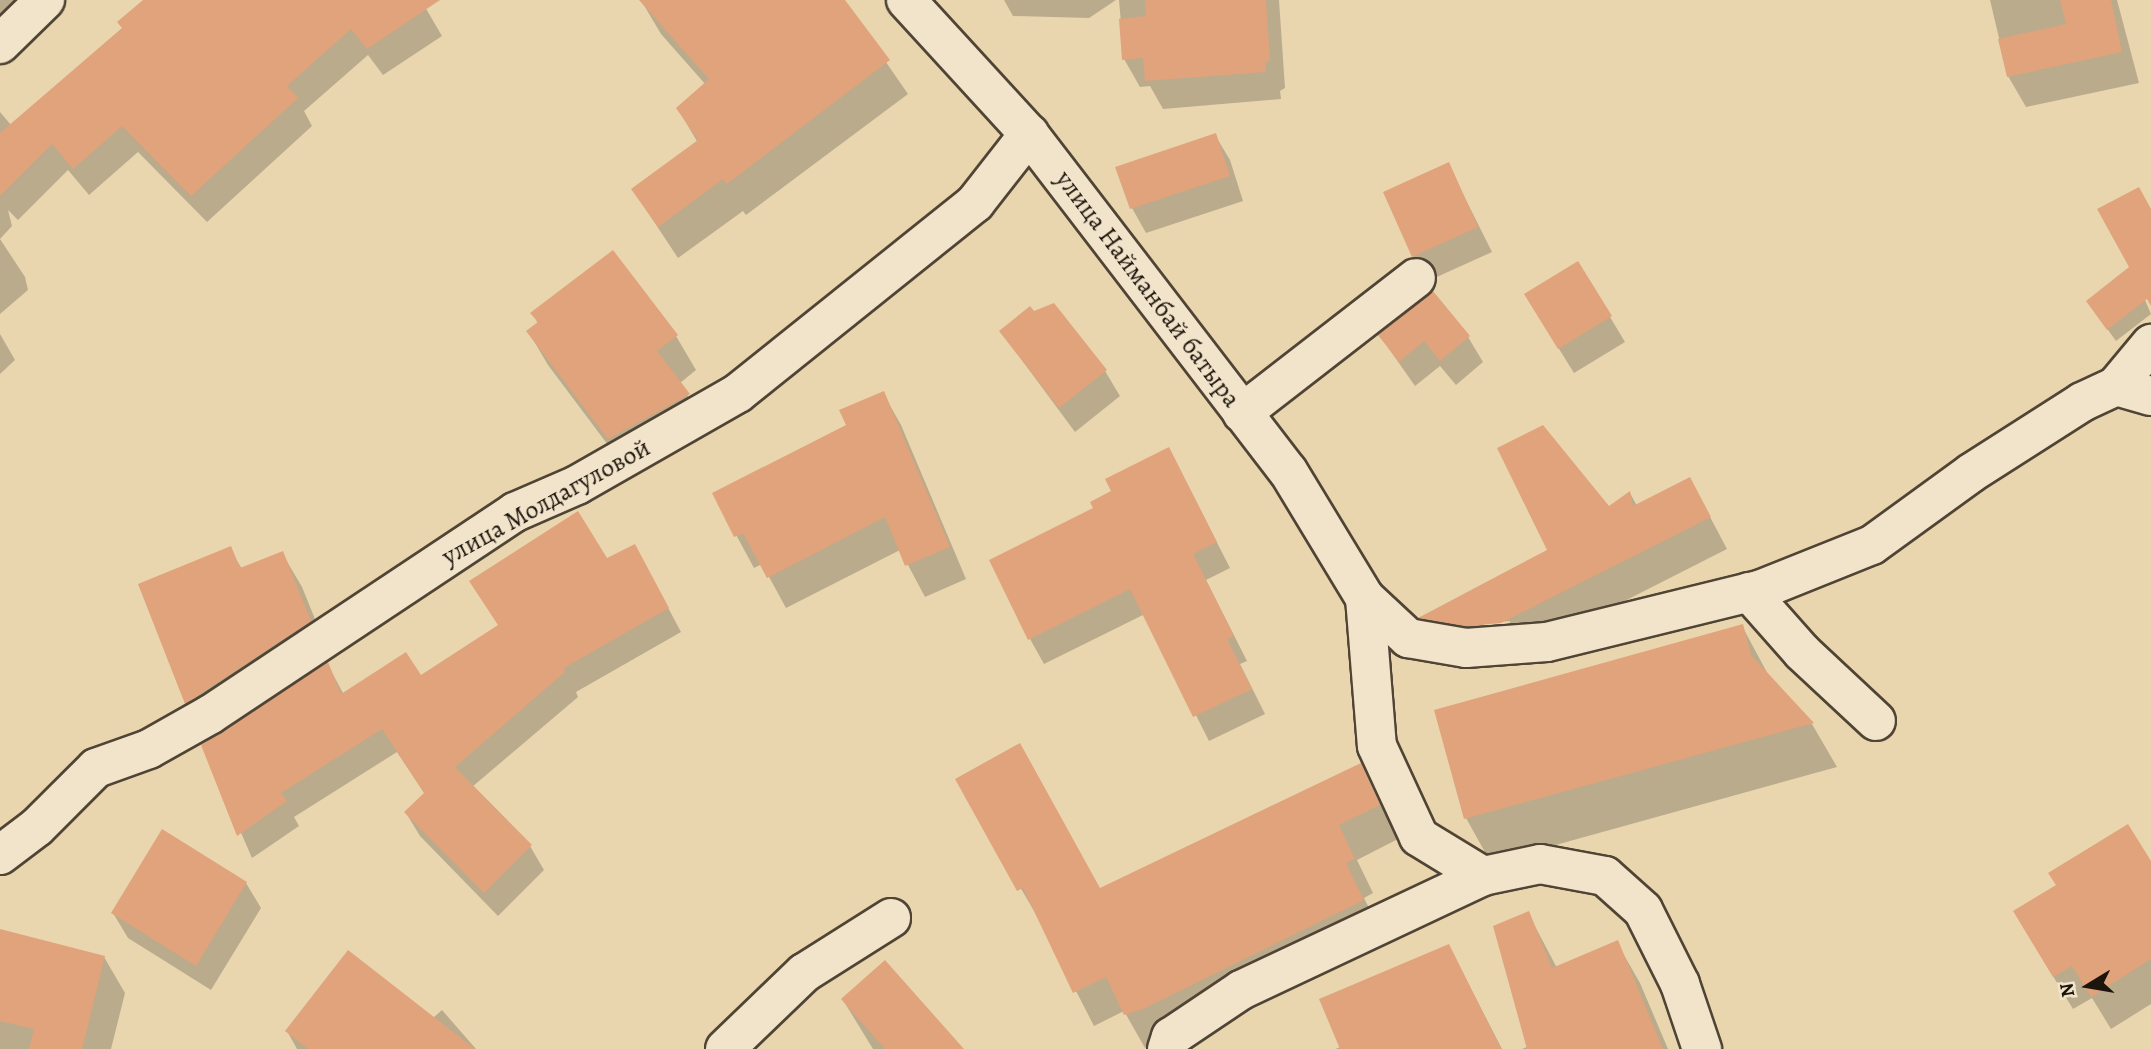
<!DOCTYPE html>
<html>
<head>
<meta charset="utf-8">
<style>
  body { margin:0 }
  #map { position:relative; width:2151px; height:1049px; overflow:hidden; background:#e9d6af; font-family:Alegreya,serif }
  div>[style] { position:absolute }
  .shadow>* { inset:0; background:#0003 }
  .building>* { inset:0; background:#e0a37b }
  .roads { filter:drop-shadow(2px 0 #504435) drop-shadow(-2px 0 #504435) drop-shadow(0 2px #504435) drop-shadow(0 -2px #504435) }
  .minor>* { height:38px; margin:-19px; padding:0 19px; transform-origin:19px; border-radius:19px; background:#f1e4cb }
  span { translate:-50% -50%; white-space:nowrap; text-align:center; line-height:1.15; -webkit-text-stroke:5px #f1e4cb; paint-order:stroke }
  .street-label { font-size:26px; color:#1d140c }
  .north { position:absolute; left:2053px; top:951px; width:70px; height:70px; -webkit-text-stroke:5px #f1e4cb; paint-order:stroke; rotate:259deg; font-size:19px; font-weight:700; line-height:28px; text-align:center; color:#1d140c }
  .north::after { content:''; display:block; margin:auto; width:24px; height:32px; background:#1d140c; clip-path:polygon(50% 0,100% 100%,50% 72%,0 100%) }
</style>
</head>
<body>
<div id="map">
  <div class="shadow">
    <div style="clip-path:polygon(0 0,23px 0,0 27px)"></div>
    <div style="clip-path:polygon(146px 0,421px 0,442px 36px,383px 75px,368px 55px,304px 111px,312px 126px,207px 222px,138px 152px,89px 195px,68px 170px,18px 220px,8px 210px,12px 226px,0 239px,0 112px,11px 125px,123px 29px)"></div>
    <div style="clip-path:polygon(843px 0,908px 94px,746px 215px,743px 211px,678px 258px,633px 190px,698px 143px,678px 109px,706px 85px,661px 34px,642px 2px)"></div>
    <div style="clip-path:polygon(1004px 0,1116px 0,1089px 18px,1013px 16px)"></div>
    <div style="clip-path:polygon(1119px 0,1279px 0,1285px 88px,1280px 91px,1281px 99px,1163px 109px,1150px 86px,1140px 87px,1124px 59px)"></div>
    <div style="clip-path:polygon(1990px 0,2117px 0,2139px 83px,2026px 107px,2008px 76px)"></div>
    <div style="clip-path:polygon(1215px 135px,1230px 160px,1243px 201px,1146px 233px,1132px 208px)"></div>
    <div style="clip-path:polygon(1448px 164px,1492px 252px,1428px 281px,1413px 256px)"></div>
    <div style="clip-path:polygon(0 239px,25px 277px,28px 290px,0 314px)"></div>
    <div style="clip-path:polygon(613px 252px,676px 336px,696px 370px,680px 383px,708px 429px,629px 473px,548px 365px,528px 331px,538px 324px,533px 313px)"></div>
    <div style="clip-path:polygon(2145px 300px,2151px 314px,2116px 341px,2088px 302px)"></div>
    <div style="clip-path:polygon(1610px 317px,1625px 342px,1574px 373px,1541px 320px)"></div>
    <div style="clip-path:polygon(1001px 332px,1105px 371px,1120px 396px,1075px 432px)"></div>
    <div style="clip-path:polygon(0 334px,15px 360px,0 374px)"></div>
    <div style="clip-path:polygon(1380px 336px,1468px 337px,1483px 362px,1456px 385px,1440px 366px,1415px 386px)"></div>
    <div style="clip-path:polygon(883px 393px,901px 425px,966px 579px,925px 597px,900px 550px,786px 608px,762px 564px,754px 568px,714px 494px,848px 425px)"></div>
    <div style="clip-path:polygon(1182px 474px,1230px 568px,1206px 580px,1247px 661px,1240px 664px,1265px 714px,1209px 741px,1145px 614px,1044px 664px,1030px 639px)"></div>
    <div style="clip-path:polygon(evenodd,1690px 479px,1727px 549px,1520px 654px,1438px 649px,1421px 618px,1549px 550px,1630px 493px,1637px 506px,1690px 479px,1510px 621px,1510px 625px,1481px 627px,1485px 623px,1510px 621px)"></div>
    <div style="clip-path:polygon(230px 549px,242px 569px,282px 553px,302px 587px,330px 656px,206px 737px,186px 703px)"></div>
    <div style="clip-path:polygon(606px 561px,648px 570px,681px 632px,576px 692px,578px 697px,472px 787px,530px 846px,544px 870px,498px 916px,420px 836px,406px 813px,425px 794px,397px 752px,294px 817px,299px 826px,252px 858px,203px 745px,328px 665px,344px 695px,420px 678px,499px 626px,471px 582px)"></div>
    <div style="clip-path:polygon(1742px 626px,1770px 678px,1812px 724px,1837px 767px,1491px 863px,1466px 818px)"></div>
    <div style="clip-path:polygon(1360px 766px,1398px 839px,1357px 860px,1373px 893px,1364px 898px,1382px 934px,1145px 1048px,1124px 1011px,1094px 1026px,1041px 923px,958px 780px,1100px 890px)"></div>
    <div style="clip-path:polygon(2151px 864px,2151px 1004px,2111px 1029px,2092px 998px,2073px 1009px,2034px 945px)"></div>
    <div style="clip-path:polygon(246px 883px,261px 908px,211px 990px,128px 938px,113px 913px)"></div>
    <div style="clip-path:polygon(1528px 913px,1557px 968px,1617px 943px,1640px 983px,1668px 1049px,1522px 1049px,1529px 1046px)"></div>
    <div style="clip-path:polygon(0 931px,104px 957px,125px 993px,111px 1049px,0 1049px)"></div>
    <div style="clip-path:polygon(1449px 946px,1502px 1049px,1335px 1049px,1341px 1047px)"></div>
    <div style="clip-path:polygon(843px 1000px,962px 1049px,873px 1049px)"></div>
    <div style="clip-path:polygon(442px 1010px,476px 1049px,297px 1049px,287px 1031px,433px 1018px)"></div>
  </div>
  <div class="building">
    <div style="clip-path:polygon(143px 0,440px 0,367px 49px,351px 29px,287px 86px,298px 98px,191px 196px,122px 126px,73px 169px,52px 144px,0 196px,0 133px,122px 28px,117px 22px)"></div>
    <div style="clip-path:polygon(639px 0,845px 0,890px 60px,727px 184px,723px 179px,658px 227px,631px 189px,698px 140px,676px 108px,709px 79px)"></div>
    <div style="clip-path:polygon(1145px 0,1266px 0,1270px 60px,1265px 63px,1266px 72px,1145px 81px,1143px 58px,1122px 60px,1119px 19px,1146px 16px)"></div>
    <div style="clip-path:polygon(2060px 0,2111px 0,2122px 52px,2007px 77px,1998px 39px,2066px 24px)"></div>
    <div style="clip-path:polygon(1216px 133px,1230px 176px,1130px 209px,1115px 167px)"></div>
    <div style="clip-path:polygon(1449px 162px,1478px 227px,1412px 257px,1383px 192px)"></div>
    <div style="clip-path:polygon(2139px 187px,2151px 209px,2151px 306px,2147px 299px,2107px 330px,2086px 301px,2129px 267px,2097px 209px)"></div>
    <div style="clip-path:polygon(613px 250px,678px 335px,657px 351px,690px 394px,608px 439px,526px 331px,538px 322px,530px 313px)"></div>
    <div style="clip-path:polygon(1578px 261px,1612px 316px,1558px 349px,1524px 294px)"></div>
    <div style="clip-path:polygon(1433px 291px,1470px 336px,1440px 361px,1424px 341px,1399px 362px,1378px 335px)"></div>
    <div style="clip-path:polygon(1054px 303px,1107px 370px,1059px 408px,999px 331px,1030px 306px,1034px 311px)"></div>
    <div style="clip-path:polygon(884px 391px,950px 547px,905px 566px,885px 517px,767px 578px,743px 533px,734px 537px,712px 493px,846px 425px,839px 410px)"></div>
    <div style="clip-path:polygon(1543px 425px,1609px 506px,1630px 491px,1633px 506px,1690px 477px,1711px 517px,1501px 623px,1467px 626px,1418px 618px,1547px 550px,1497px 448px)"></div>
    <div style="clip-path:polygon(1169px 447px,1217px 542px,1193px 554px,1234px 636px,1227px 639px,1252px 689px,1193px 717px,1130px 589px,1028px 640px,989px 560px,1093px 508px,1090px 502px,1111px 491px,1105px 479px)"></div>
    <div style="clip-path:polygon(578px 511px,607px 558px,635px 544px,669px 608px,564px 668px,565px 672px,455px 767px,532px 845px,484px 893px,404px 812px,424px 793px,382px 729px,281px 793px,287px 801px,237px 836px,201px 745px,328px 662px,341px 694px,406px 652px,421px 675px,498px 625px,469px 581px)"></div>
    <div style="clip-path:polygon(231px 546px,240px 568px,283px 551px,311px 621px,185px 704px,138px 584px)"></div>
    <div style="clip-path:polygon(1743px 624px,1751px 655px,1814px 723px,1464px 819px,1434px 710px)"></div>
    <div style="clip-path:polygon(1020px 743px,1100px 888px,1361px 763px,1380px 805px,1339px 825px,1355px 859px,1346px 863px,1364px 900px,1143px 1009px,1124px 1015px,1106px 977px,1073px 993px,1023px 888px,1017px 891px,955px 779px)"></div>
    <div style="clip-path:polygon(2128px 824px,2151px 861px,2151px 959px,2091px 997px,2072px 966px,2053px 977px,2013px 911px,2056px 885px,2048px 873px)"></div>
    <div style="clip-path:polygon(162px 829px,247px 882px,196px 966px,111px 913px)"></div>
    <div style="clip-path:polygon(1529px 911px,1552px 968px,1618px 940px,1663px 1049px,1527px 1049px,1493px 926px)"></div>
    <div style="clip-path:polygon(0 929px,105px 956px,82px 1049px,29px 1049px,34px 1029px,0 1021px)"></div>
    <div style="clip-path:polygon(1449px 944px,1501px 1049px,1340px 1049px,1319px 999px)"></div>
    <div style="clip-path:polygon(348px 950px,475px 1049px,308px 1049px,285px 1031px)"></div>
    <div style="clip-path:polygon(885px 960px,964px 1049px,885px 1049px,841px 999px)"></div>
  </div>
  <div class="roads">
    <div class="minor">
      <div style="left:906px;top:0;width:182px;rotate:47.5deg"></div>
      <div style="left:1029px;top:134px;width:425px;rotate:52.5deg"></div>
      <div style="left:1288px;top:471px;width:149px;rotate:58.8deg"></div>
      <div style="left:1365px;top:598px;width:59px;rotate:42.9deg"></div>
      <div style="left:1408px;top:638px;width:59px;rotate:9.8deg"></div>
      <div style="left:1466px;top:648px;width:81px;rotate:-4.2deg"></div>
      <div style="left:1547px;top:642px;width:221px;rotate:-13.8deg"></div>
      <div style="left:1762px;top:589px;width:118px;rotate:-21.8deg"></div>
      <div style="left:1872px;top:545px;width:122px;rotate:-36deg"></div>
      <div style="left:1971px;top:473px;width:132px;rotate:-32.6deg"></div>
      <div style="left:2082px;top:402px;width:38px;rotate:-25deg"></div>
      <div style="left:2116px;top:386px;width:36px;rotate:16deg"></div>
      <div style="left:0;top:44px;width:63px;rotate:-44.4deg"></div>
      <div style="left:2116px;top:386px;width:55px;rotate:-50.2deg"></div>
      <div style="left:1242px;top:413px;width:220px;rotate:-37.8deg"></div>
      <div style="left:1749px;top:592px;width:80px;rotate:48.5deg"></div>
      <div style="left:1802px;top:652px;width:101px;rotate:43deg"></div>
      <div style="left:1365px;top:598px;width:148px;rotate:85.4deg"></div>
      <div style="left:1377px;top:746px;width:100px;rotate:65.2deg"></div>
      <div style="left:1419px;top:837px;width:75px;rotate:31.4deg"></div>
      <div style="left:0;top:855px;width:46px;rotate:-37.1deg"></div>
      <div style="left:37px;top:827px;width:83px;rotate:-45deg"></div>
      <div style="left:96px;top:768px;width:56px;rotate:-19.7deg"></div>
      <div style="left:149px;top:749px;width:71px;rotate:-29.4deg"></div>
      <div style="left:211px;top:714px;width:365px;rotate:-33.6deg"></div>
      <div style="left:515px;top:512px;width:68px;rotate:-23.5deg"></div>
      <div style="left:577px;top:485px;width:185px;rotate:-29.7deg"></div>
      <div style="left:738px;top:393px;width:304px;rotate:-38.7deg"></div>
      <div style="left:975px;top:203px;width:88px;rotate:-52deg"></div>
      <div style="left:725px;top:1049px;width:110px;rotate:-43.9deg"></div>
      <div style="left:804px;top:973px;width:103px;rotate:-32.3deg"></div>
      <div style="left:1167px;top:1049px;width:13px;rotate:-72deg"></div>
      <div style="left:1171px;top:1037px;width:84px;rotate:-33.9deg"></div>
      <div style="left:1241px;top:990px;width:268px;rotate:-25.2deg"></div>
      <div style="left:1483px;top:876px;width:58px;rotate:-11.9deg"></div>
      <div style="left:1540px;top:864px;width:66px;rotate:10.5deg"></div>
      <div style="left:1605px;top:876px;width:51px;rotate:41.8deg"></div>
      <div style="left:1643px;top:910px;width:83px;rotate:63.4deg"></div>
      <div style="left:1680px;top:984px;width:69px;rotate:71.3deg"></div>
    </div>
  </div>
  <div class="street-label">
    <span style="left:1148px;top:289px;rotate:53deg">улица Найманбай батыра</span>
    <span style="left:546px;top:502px;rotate:-29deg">улица Молдагуловой</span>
  </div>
  <div class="north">N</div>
</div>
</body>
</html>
